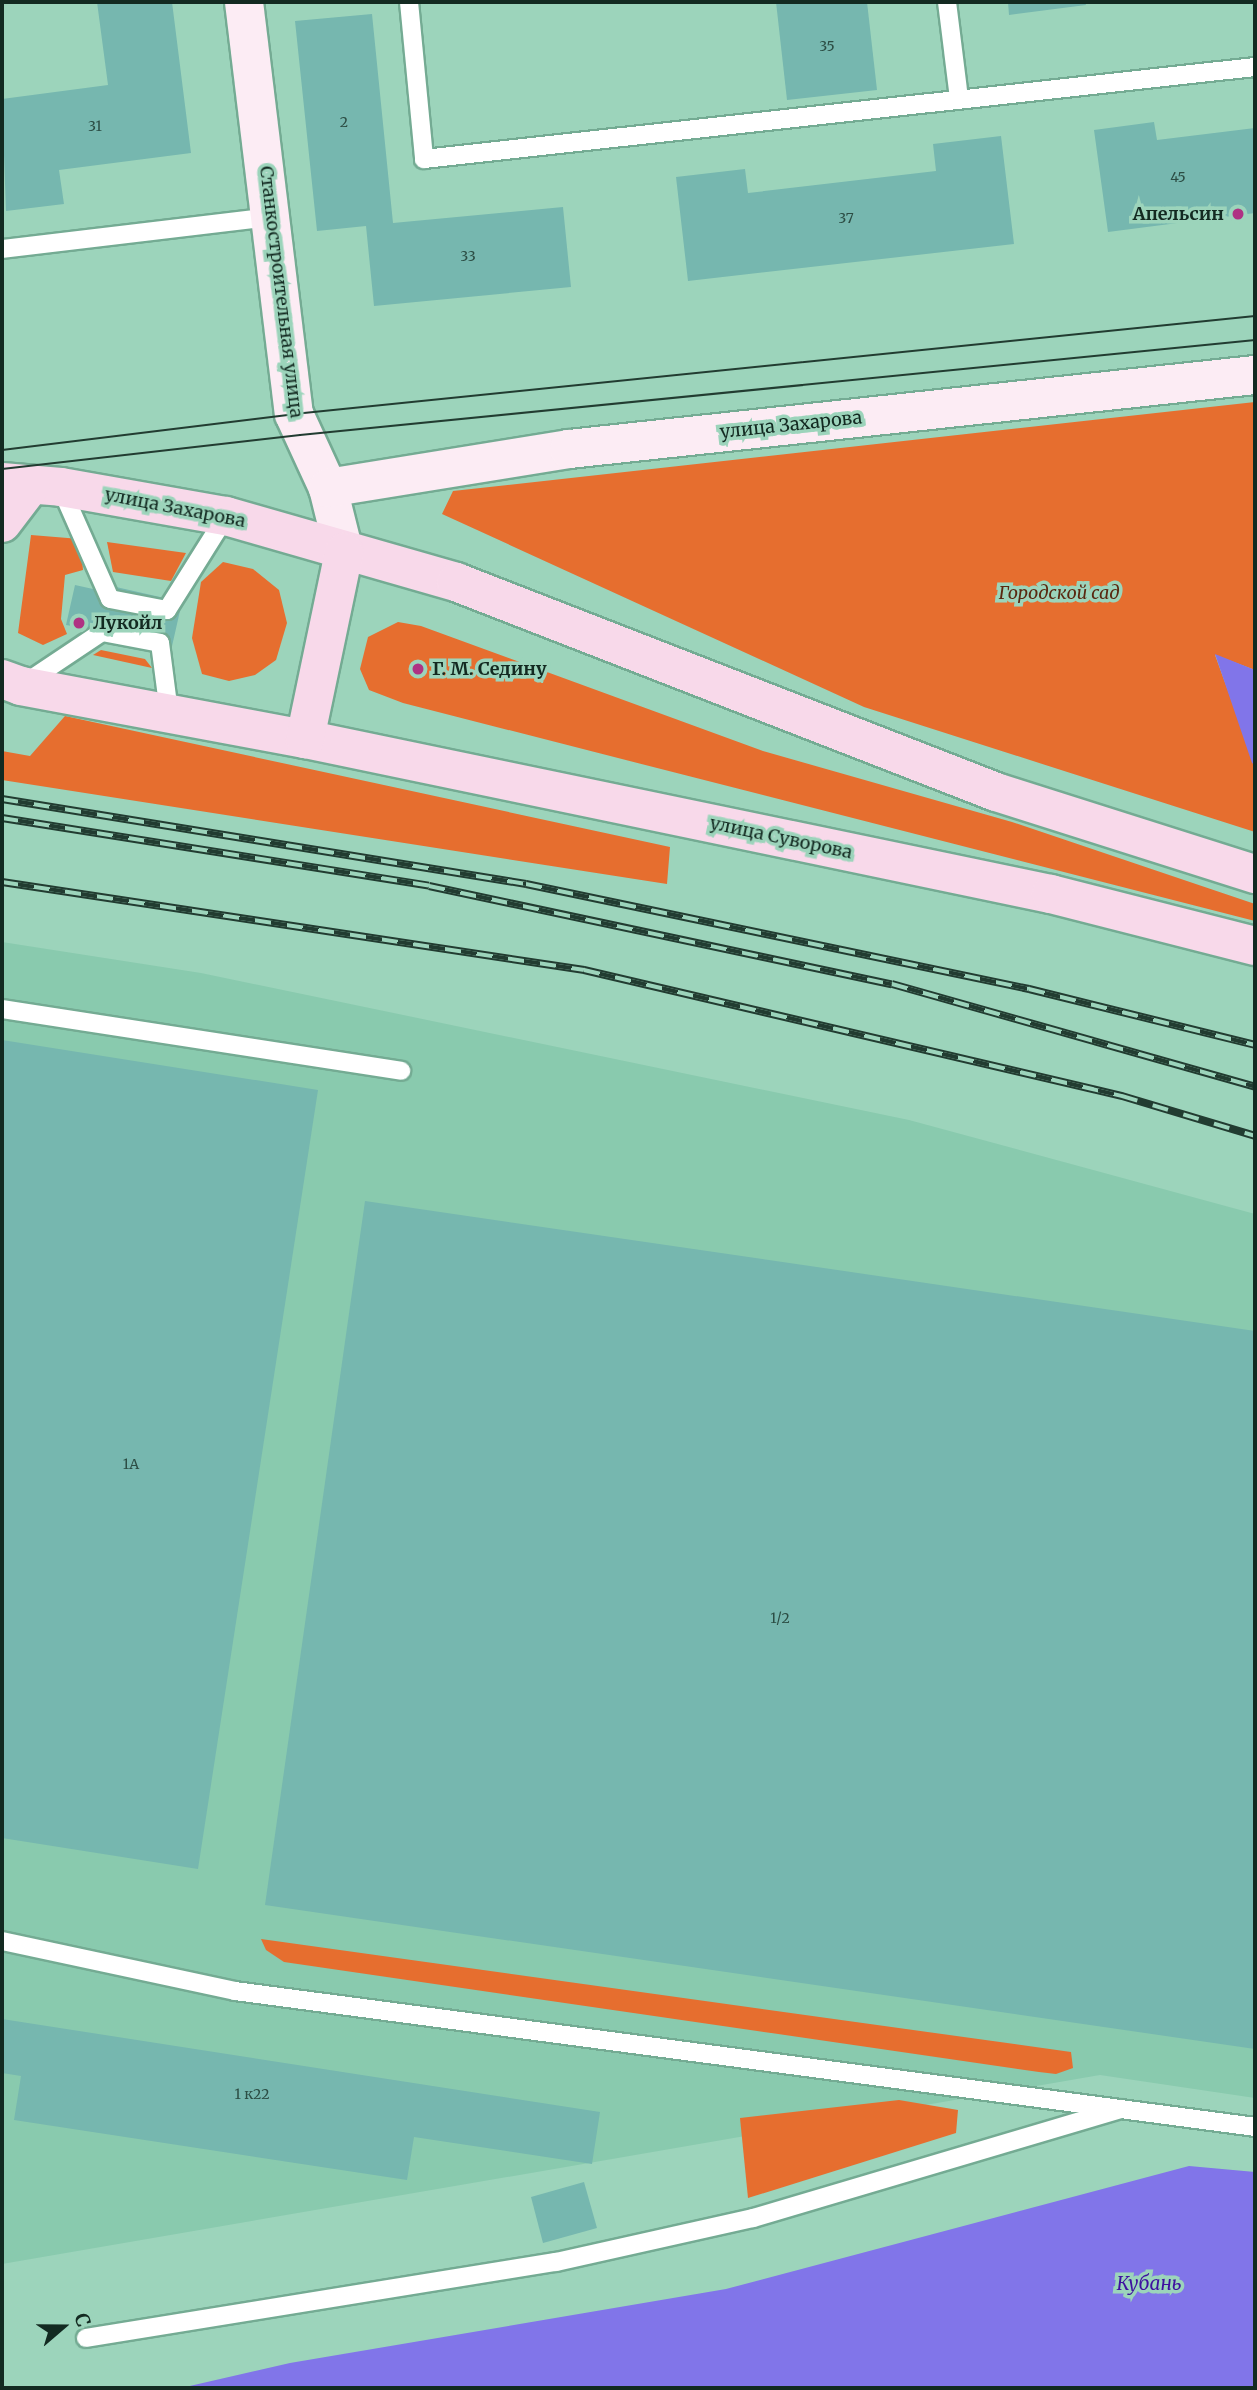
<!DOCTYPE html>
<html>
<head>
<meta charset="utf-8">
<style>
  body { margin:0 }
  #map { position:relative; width:1257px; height:2390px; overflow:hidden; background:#9cd4bb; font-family:Merriweather,serif }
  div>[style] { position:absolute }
  .built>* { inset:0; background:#89caae }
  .green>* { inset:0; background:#e66e2f }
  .water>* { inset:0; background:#8175e9 }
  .building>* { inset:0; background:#76b7af }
  .roads { filter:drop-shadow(2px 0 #74ab93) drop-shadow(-2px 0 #74ab93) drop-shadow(0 2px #74ab93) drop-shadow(0 -2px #74ab93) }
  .lane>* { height:18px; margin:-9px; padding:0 9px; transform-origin:9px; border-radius:9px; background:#fff }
  .secondary>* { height:38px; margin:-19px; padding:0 19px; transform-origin:19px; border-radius:19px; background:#fcecf4 }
  .primary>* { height:38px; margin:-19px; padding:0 19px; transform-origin:19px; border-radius:19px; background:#f8d9ea }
  .tram>* { height:2px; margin:-1px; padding:0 1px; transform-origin:1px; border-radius:1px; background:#223c31 }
  .rail>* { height:8px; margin-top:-4px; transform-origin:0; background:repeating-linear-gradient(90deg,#9cd4bb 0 16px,#223c31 0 32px); box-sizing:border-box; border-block:2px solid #223c31 }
  .dots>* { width:19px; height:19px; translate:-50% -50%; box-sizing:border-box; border:4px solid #9cd4bb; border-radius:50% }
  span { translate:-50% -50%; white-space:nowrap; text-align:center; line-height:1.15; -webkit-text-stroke:7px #9cd4bb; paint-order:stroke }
  .number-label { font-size:14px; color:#2c4d44 }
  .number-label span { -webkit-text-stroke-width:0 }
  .poi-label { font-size:18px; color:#132a21; font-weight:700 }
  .right { translate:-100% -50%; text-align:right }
  .left { translate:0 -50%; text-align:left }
  .street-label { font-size:18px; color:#132a21 }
  .park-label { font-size:18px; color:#592810; font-style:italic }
  .water-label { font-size:19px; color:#3e10a0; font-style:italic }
  .frame { position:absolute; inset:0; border:4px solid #132a21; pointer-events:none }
  .north { position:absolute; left:28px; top:2292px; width:70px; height:70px; -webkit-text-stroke:5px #9cd4bb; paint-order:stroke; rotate:70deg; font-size:19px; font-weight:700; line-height:28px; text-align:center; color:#132a21 }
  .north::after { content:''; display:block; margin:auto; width:24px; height:32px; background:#132a21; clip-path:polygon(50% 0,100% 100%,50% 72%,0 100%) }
</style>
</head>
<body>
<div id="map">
  <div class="built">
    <div style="clip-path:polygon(2px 942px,201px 973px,909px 1120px,1255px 1214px,1255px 2098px,1100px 2075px,2px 2264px)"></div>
  </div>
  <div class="green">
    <div style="clip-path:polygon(1255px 402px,1255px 670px,1215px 655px,1255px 765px,1255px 832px,864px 707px,442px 514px,453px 491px)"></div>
    <div style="clip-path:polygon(31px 535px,80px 539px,83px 570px,65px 575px,61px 619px,67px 634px,43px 645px,18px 633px)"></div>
    <div style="clip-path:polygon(107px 542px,186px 553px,171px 581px,113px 572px)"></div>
    <div style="clip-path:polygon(223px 562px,253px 569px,279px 590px,287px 623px,276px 660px,255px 675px,229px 681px,202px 674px,192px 638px,201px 582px)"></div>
    <div style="clip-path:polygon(398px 622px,421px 626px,763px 751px,1012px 822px,1255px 904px,1255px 921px,403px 703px,369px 690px,360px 669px,368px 637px)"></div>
    <div style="clip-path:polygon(101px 650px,145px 659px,152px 668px,93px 655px)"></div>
    <div style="clip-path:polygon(65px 716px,670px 847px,667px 884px,2px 780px,2px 751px,30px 756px)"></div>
    <div style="clip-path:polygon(261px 1939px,1071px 2052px,1073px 2068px,1056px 2074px,1039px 2072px,284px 1962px,266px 1950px)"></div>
    <div style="clip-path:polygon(899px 2100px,958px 2110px,956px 2133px,748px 2198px,740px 2118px)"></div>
  </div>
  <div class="water">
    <div style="clip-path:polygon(1215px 654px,1255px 670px,1255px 765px,1252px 763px)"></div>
    <div style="clip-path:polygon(1189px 2166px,1255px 2172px,1255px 2388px,181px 2388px,290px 2363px,726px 2289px)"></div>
  </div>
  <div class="building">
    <div style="clip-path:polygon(97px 2px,172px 2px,191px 153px,59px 170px,64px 204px,6px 211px,2px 99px,108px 85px)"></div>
    <div style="clip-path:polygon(776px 2px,867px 2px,877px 90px,787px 100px)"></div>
    <div style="clip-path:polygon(1008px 2px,1085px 2px,1086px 5px,1009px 15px)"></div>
    <div style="clip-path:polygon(372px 14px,393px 223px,563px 207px,571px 287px,374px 306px,366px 226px,317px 231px,295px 21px)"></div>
    <div style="clip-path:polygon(1154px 122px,1157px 140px,1255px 128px,1255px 213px,1108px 232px,1094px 130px)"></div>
    <div style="clip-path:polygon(1001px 136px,1014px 244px,688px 281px,676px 177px,745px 169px,748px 193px,936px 171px,933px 144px)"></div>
    <div style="clip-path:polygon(94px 582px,182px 602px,170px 655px,82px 636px,84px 628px,66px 625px,75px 585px,93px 589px)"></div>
    <div style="clip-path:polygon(2px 1040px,318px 1090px,198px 1869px,2px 1838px)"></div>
    <div style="clip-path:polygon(365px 1201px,1255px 1331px,1255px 2049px,265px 1905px)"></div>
    <div style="clip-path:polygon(2px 2019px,600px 2112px,592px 2164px,414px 2137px,407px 2180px,14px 2120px,21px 2076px,2px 2073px)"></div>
    <div style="clip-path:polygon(584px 2182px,597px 2228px,543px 2243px,531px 2197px)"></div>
  </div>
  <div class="roads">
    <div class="lane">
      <div style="left:409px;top:2px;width:158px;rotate:84.5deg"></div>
      <div style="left:424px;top:159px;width:836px;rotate:-6.32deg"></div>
      <div style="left:947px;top:2px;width:98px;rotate:82.9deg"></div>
      <div style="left:2px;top:249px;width:271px;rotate:-6.8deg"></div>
      <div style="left:61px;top:488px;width:121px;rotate:66.2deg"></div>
      <div style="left:110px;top:599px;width:58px;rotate:10.9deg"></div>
      <div style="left:167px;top:610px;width:111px;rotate:-57.9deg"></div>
      <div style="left:24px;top:684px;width:94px;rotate:-33.7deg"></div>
      <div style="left:102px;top:632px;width:59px;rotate:10.7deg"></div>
      <div style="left:160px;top:643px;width:70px;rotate:82.6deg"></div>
      <div style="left:2px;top:1009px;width:404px;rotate:8.8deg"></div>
      <div style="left:2px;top:1941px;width:238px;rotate:12.1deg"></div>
      <div style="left:235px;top:1991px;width:1029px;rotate:7.59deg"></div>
      <div style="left:86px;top:2338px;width:476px;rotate:-9.2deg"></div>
      <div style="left:556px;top:2262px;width:202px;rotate:-12.6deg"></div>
      <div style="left:753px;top:2218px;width:383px;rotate:-16.5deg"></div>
    </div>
    <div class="secondary">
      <div style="left:244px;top:2px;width:415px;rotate:83.1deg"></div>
      <div style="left:294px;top:414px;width:81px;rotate:65.3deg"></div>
      <div style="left:328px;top:488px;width:66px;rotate:76deg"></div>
      <div style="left:328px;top:488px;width:244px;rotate:-9.2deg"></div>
      <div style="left:569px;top:449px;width:690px;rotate:-6.16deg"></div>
    </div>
    <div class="primary">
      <div style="left:2px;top:482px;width:59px;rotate:4.8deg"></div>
      <div style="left:61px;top:487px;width:168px;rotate:10deg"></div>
      <div style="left:226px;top:516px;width:239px;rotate:16deg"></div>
      <div style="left:456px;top:582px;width:579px;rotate:21.25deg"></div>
      <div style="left:996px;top:792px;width:272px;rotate:17.6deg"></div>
      <div style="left:2px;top:523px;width:48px;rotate:-52.7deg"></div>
      <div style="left:2px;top:679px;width:20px;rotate:20deg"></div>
      <div style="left:21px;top:686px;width:289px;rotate:10.6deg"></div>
      <div style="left:305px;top:739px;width:762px;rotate:11.74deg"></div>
      <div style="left:1051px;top:894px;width:211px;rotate:14.3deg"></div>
      <div style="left:305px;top:739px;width:191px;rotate:-78.2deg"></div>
    </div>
  </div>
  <div class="tram">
    <div style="left:2px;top:450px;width:294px;rotate:-7deg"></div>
    <div style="left:294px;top:414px;width:966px;rotate:-5.82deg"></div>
    <div style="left:2px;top:469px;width:300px;rotate:-6.5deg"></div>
    <div style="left:300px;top:435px;width:960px;rotate:-5.68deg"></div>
  </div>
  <div class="rail">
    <div style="left:2px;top:799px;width:531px;rotate:9.21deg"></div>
    <div style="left:526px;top:884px;width:514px;rotate:11.79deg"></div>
    <div style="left:1029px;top:989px;width:233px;rotate:13.9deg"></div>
    <div style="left:2px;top:818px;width:432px;rotate:9deg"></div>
    <div style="left:429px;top:886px;width:473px;rotate:12deg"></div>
    <div style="left:892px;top:984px;width:377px;rotate:15.8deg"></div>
    <div style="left:2px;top:882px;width:589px;rotate:8.6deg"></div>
    <div style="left:584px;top:970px;width:553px;rotate:13.18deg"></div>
    <div style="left:1122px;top:1096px;width:139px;rotate:16.7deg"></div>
  </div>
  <div class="dots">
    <div style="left:1238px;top:214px;background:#af3283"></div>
    <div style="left:79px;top:623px;background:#af3283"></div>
    <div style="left:418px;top:669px;background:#af3283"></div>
  </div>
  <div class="number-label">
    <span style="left:827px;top:46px">35</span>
    <span style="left:344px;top:122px">2</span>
    <span style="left:95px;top:126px">31</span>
    <span style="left:1178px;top:177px">45</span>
    <span style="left:846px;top:218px">37</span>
    <span style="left:468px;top:256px">33</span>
    <span style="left:131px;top:1464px">1А</span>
    <span style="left:780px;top:1618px">1/2</span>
    <span style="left:252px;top:2094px">1 к22</span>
  </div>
  <div class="poi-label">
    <span class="right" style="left:1224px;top:214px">Апельсин</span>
    <span class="left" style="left:93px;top:623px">Лукойл</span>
    <span class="left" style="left:432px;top:669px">Г. М. Седину</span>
  </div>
  <div class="street-label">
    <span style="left:281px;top:292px;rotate:83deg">Станкостроительная улица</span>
    <span style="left:791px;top:425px;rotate:-6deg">улица Захарова</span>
    <span style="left:175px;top:508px;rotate:11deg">улица Захарова</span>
    <span style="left:781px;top:838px;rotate:12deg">улица Суворова</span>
  </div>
  <div class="park-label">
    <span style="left:1059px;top:593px">Городской сад</span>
  </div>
  <div class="water-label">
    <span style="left:1149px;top:2284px">Кубань</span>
  </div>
  <div class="frame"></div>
  <div class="north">С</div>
</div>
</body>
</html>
